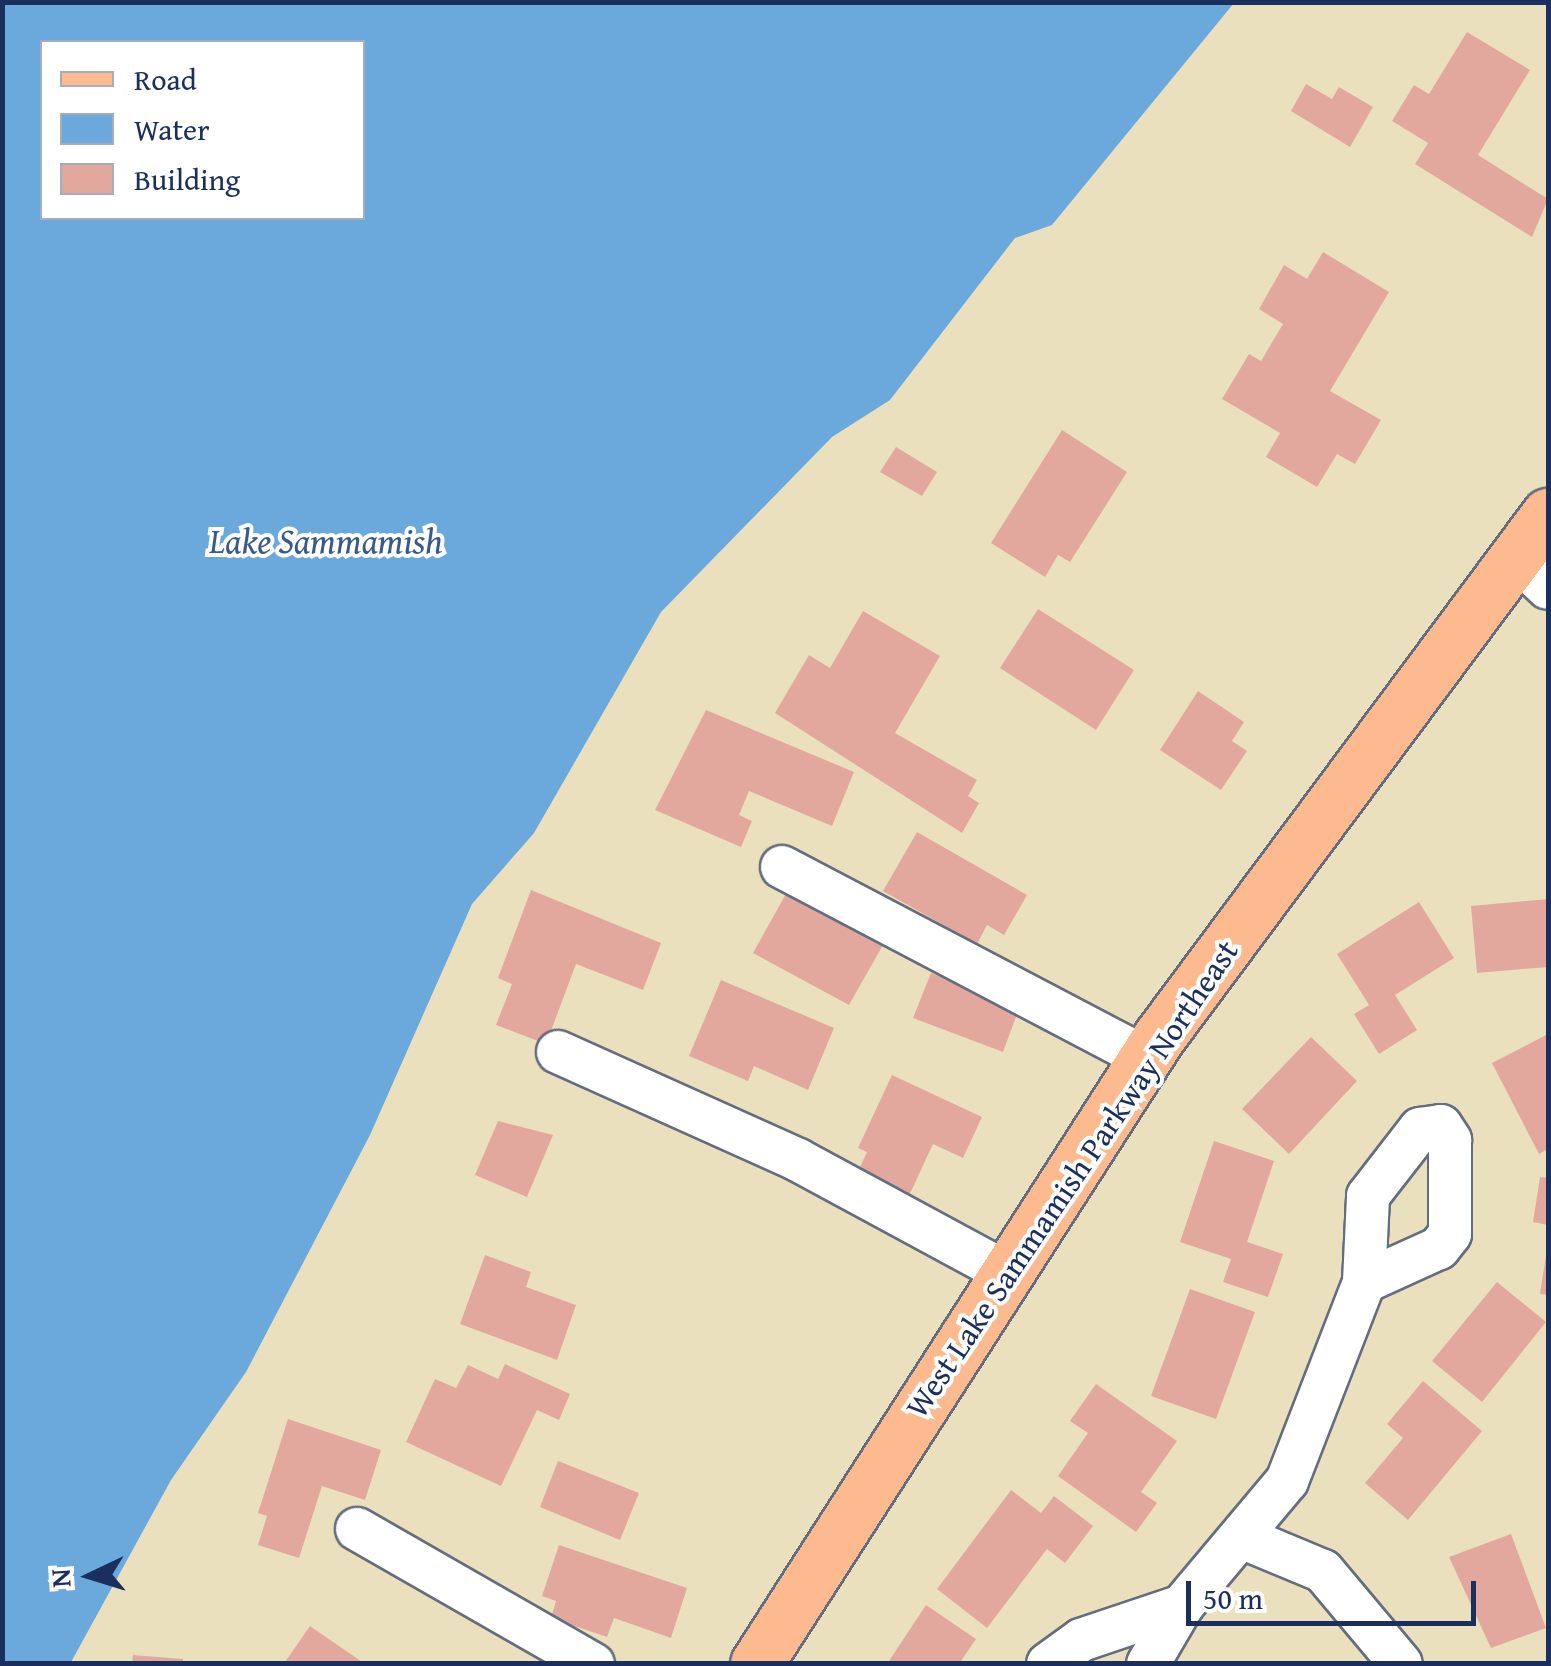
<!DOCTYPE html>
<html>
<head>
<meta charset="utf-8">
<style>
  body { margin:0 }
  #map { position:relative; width:1551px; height:1666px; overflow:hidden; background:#ebe0bd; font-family:"Gentium Book Plus",serif }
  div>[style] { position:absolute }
  .water>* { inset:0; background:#6ba9dd }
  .building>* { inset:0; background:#e3a89d }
  .roads { filter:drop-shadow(2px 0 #646d7f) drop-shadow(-2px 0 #646d7f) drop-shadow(0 2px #646d7f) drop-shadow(0 -2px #646d7f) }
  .minor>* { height:42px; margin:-21px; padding:0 21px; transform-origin:21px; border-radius:21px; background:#fff }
  .major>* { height:52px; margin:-26px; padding:0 26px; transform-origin:26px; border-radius:26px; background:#fcba8e }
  span { translate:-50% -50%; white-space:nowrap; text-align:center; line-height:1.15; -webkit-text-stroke:8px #fff; paint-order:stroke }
  .street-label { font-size:32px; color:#1b2f5e }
  .water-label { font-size:35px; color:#375a8a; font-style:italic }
  .frame { position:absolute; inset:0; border:5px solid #1b2f5e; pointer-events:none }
  .legend { position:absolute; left:40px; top:40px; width:325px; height:180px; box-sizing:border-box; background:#fff; border:2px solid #a4acbf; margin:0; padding:12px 18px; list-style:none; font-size:30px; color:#1b2f5e }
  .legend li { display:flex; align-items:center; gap:20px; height:50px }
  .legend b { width:50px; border:2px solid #a4acbf }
  .north { position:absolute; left:40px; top:1526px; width:100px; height:100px; -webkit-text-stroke:8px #fff; paint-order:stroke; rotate:266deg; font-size:28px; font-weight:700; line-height:40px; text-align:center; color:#1b2f5e }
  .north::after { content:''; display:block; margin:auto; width:35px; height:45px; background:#1b2f5e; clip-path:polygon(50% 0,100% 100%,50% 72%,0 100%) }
  .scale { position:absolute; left:1186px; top:1581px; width:290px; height:45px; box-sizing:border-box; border:5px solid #1b2f5e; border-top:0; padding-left:12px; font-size:30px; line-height:35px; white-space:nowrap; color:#1b2f5e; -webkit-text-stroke:8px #fff; paint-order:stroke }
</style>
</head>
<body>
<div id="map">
  <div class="water">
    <div style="clip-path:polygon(evenodd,3px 2px,1234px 3px,1052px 225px,1015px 238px,890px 400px,832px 437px,661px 612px,534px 833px,472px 904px,370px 1135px,246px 1372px,171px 1480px,70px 1664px,2px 1663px,3px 2px,42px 42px,362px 42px,362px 218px,42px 218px,42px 42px)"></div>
  </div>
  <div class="building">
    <div style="clip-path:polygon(1467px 32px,1530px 70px,1478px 155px,1548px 199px,1532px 237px,1415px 164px,1428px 143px,1392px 121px,1414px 85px,1429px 94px)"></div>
    <div style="clip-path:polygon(1306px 84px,1332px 99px,1339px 87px,1373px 107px,1350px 147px,1291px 111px)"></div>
    <div style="clip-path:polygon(1323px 252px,1389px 292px,1330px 391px,1381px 420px,1355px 464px,1337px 454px,1317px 487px,1266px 457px,1280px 433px,1222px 399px,1249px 354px,1261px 361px,1283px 324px,1259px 309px,1284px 265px,1307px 279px)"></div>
    <div style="clip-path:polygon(1062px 430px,1127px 472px,1070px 562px,1058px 555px,1045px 577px,991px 543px)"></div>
    <div style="clip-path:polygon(896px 447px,937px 472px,922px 496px,880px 472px)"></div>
    <div style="clip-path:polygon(1038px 609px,1134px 670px,1096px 730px,1000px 668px)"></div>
    <div style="clip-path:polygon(863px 611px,940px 656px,895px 733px,977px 780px,968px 796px,979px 803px,962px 833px,775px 713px,809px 655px,830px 668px)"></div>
    <div style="clip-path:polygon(1198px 691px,1244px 722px,1232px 741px,1247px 751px,1221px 790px,1160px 750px)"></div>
    <div style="clip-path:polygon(706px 710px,854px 772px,832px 826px,749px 791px,739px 815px,752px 821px,741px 847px,655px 810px)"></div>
    <div style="clip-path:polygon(917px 832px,1027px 895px,1004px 935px,987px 925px,977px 944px,883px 891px)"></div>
    <div style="clip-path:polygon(531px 890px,661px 943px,643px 990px,576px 964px,546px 1044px,496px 1025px,512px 984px,498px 978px)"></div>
    <div style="clip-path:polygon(787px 892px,883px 945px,849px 1005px,753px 953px)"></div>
    <div style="clip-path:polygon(1548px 899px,1548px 967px,1477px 973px,1471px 906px)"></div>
    <div style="clip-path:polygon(1419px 902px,1454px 958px,1395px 995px,1417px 1030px,1379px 1054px,1354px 1014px,1369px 1005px,1337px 954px)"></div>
    <div style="clip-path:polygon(931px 973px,1020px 1006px,1003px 1052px,913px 1018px)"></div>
    <div style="clip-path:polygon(721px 980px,834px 1028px,808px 1090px,754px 1066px,748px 1081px,689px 1056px)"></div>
    <div style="clip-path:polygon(1548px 1034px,1548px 1149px,1539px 1154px,1492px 1063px)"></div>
    <div style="clip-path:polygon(1311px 1037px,1357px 1081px,1289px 1154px,1242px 1109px)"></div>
    <div style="clip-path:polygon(892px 1075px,982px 1117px,963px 1158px,933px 1144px,907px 1200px,856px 1176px,867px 1152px,858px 1148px)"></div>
    <div style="clip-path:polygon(498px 1121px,553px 1135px,527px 1197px,475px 1175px)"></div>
    <div style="clip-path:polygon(1214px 1141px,1274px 1161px,1247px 1242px,1283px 1254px,1268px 1297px,1223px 1282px,1231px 1259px,1180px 1242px)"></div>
    <div style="clip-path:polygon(1540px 1177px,1548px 1178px,1548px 1225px,1533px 1222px)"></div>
    <div style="clip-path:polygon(485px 1255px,531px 1272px,526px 1287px,576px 1305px,557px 1360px,460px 1324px)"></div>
    <div style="clip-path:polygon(1546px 1255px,1548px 1255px,1548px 1295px,1540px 1294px)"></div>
    <div style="clip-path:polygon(1497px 1282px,1546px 1322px,1482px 1402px,1432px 1361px)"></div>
    <div style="clip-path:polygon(1190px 1289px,1255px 1312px,1216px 1419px,1151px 1396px)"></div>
    <div style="clip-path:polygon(505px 1364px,570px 1394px,559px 1420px,537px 1410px,501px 1486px,406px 1442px,435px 1379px,456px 1388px,468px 1365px,498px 1379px)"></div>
    <div style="clip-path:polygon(1423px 1381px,1482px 1431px,1408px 1520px,1365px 1483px,1403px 1438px,1387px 1424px)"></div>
    <div style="clip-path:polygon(1096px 1384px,1177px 1441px,1141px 1492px,1157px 1503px,1136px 1532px,1058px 1476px,1088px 1433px,1070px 1421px)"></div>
    <div style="clip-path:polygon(288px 1419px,381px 1450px,365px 1500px,322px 1486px,299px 1558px,258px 1545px,267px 1516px,258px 1513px)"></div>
    <div style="clip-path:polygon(558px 1461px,639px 1493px,620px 1540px,540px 1507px)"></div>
    <div style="clip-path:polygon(1011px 1490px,1041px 1513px,1054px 1496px,1093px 1526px,1065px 1563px,1047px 1549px,987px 1628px,937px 1589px)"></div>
    <div style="clip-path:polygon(1511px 1534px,1546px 1628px,1491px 1648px,1449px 1557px)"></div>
    <div style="clip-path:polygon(559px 1545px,687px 1588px,671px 1638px,614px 1618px,607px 1637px,551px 1618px,556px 1601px,542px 1596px)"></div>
    <div style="clip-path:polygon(926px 1605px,976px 1639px,959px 1664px,887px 1664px)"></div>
    <div style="clip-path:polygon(310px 1626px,365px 1664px,285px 1662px)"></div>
    <div style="clip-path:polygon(133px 1655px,183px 1659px,183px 1664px,132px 1664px)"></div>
  </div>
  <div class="roads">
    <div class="minor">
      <div style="left:1517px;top:559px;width:42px;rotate:43.1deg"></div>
      <div style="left:782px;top:867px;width:411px;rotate:27.7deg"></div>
      <div style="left:558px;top:1052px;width:263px;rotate:24.2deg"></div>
      <div style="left:798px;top:1160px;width:235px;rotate:28.4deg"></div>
      <div style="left:357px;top:1529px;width:272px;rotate:29.8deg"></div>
      <div style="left:1246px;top:1539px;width:83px;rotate:22.6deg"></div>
      <div style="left:1323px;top:1571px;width:121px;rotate:50deg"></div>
      <div style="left:1048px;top:1664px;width:41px;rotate:-36deg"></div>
      <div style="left:1081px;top:1640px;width:107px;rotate:-18.6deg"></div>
      <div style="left:1148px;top:1664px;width:67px;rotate:-59.6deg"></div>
      <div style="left:1182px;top:1606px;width:163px;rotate:-50deg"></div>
      <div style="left:1287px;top:1481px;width:213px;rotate:-68.8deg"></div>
      <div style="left:1364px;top:1282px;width:86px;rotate:-87.3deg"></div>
      <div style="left:1368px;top:1196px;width:85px;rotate:-52.2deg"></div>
      <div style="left:1420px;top:1129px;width:21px;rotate:-8deg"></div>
      <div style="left:1441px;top:1126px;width:17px;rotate:57deg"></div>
      <div style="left:1450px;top:1140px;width:94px;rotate:90deg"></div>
      <div style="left:1450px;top:1234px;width:18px;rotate:128deg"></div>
      <div style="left:1439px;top:1248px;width:82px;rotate:155.6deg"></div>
    </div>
    <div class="major">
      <div style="left:757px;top:1664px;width:744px;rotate:-57.29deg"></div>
      <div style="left:1159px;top:1038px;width:652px;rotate:-53.36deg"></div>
    </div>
  </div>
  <div class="street-label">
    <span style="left:1072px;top:1179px;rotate:-56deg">West Lake Sammamish Parkway Northeast</span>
  </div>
  <div class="water-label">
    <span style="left:326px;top:541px">Lake Sammamish</span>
  </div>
  <div class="frame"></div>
  <ul class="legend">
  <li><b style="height:12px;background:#fcba8e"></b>Road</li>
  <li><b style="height:28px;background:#6ba9dd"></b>Water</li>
  <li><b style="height:28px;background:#e3a89d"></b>Building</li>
  </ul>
  <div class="north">N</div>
  <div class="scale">50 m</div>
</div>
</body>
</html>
